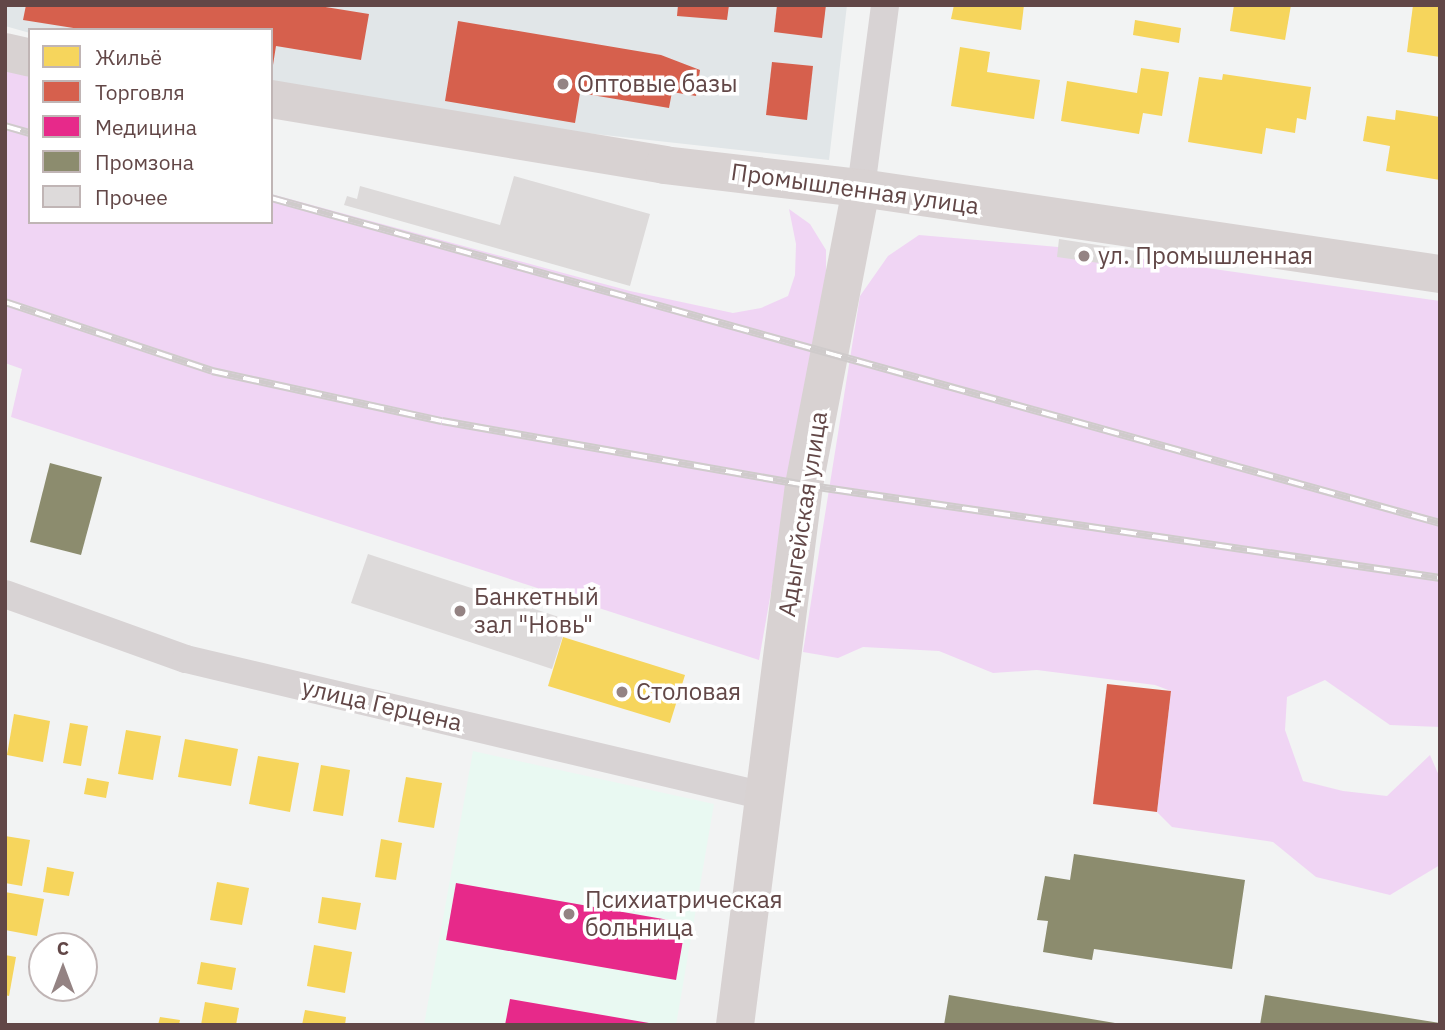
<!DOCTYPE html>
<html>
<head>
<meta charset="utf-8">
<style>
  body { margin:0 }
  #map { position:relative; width:1445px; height:1030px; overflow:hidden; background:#f2f3f3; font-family:"IBM Plex Sans",sans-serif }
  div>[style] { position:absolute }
  .commercial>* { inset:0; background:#e1e6e8 }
  .medical>* { inset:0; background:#e9f9f2 }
  .green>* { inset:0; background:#f0d5f4 }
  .homes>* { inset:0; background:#f6d55c }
  .shops>* { inset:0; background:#d6604d }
  .health>* { inset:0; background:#e7298a }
  .industry>* { inset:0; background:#8c8c6e }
  .building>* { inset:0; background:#dddada }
  .street>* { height:28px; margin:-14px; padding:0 14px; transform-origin:14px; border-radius:14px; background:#d8d3d4 }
  .secondary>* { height:38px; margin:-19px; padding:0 19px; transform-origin:19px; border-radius:19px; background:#d8d2d2 }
  .rail>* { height:8px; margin-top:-4px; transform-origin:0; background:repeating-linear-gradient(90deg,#fff 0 16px,#cfcbcb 0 32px); box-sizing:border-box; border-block:2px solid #cfcbcb }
  .dots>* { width:19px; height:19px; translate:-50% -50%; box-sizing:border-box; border:4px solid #fff; border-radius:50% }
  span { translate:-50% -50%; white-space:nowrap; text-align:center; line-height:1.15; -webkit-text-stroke:7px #fff; paint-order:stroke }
  .poi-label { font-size:24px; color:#624747 }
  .left { translate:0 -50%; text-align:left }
  .street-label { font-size:24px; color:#624747 }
  .frame { position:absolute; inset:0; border:7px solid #624747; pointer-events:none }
  .legend { position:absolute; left:28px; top:28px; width:245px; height:196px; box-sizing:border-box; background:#fff; border:2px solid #c0b5b5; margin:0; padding:9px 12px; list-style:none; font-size:21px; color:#624747 }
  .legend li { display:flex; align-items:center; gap:14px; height:35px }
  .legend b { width:35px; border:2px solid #c0b5b5 }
  .north { position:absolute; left:28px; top:932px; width:70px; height:70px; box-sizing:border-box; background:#fff; border:2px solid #c0b5b5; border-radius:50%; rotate:0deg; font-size:19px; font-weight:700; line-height:28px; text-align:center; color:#624747 }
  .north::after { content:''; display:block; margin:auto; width:24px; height:32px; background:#948383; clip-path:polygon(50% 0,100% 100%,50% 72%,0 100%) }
</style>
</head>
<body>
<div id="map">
  <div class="commercial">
    <div style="clip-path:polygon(5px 5px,847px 5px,829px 160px,577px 132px,271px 81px,271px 30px,30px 33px,5px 26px)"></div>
  </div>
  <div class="medical">
    <div style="clip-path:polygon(473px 751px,714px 804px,676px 1025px,424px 1025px)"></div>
  </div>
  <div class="green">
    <div style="clip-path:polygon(5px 64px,30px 70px,30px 222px,271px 222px,271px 194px,630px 291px,733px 313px,761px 308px,788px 296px,795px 275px,796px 244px,789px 209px,810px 224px,826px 250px,826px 281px,759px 660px,11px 417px,22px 369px,5px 363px)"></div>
    <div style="clip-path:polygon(919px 235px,1058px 247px,1141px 269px,1143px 259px,1440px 301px,1440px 727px,1390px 725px,1325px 680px,1287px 697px,1285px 730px,1303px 781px,1343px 791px,1387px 796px,1430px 755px,1440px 778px,1440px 865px,1390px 895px,1316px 877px,1273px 842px,1172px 827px,1157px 812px,1171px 691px,1155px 685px,1037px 670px,993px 673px,939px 651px,863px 647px,838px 658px,803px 652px,860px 296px,888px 256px)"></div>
  </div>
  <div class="homes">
    <div style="clip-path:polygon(954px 5px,1024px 5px,1021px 30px,951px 19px)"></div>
    <div style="clip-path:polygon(1234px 5px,1291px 5px,1285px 40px,1230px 31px)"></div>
    <div style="clip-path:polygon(1413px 5px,1440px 5px,1440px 57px,1407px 52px)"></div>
    <div style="clip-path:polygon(1135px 20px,1181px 28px,1179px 43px,1133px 35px)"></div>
    <div style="clip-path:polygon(960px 47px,990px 52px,987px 72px,1040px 80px,1034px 119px,951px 106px)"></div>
    <div style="clip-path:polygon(1141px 68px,1169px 72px,1162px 116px,1143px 113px,1139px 134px,1061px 121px,1067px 81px,1137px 93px)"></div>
    <div style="clip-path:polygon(1223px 74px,1311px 87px,1306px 120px,1297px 118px,1295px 133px,1266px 128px,1262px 154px,1188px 142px,1199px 77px,1222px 80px)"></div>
    <div style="clip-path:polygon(1396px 110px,1440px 117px,1440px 180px,1386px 171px,1390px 146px,1363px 141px,1367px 116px,1395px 120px)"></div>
    <div style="clip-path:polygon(563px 637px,685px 675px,670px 723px,548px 686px)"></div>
    <div style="clip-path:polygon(14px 714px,50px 721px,43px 762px,7px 755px)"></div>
    <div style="clip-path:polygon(70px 723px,88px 726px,81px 766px,63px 763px)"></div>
    <div style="clip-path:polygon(126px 730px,161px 736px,153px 780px,118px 774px)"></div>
    <div style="clip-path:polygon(185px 739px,238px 749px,231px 786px,178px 777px)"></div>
    <div style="clip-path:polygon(258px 756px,299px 763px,290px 812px,249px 804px)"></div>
    <div style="clip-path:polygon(321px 765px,350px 770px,343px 816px,313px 811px)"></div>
    <div style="clip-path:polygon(406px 777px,442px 783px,434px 828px,398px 822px)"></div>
    <div style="clip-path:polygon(87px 778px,109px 782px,106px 798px,84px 794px)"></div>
    <div style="clip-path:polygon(5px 836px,30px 840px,22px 886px,5px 883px)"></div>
    <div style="clip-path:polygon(381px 839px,402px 843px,396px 880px,375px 877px)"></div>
    <div style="clip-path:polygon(47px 867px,74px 872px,69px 896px,43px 892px)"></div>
    <div style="clip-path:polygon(217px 882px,249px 888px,242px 925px,210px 920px)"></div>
    <div style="clip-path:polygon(5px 892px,44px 899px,37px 936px,5px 930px)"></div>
    <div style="clip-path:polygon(322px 897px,361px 903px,356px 930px,318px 923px)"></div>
    <div style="clip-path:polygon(314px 945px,352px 952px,345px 993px,307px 986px)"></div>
    <div style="clip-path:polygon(5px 955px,16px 957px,9px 996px,5px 995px)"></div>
    <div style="clip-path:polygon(201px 962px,236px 968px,232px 990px,197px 984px)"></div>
    <div style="clip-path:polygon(205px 1002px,239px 1008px,236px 1025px,201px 1025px)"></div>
    <div style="clip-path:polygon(305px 1010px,346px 1017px,345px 1025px,302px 1025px)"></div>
    <div style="clip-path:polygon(160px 1017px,180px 1020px,179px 1025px,158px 1025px)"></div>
  </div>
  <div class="shops">
    <div style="clip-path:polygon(26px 5px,313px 5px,369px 14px,361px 60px,276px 46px,273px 65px,271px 30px,86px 30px,23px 20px)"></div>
    <div style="clip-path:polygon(678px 5px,729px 5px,727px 20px,677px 16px)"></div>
    <div style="clip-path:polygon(777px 5px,826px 5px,822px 38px,774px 32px)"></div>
    <div style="clip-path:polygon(458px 21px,661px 55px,700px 70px,696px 96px,672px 92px,669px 108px,580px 93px,575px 123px,445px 101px)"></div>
    <div style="clip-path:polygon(772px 62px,813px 66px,807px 120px,766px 115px)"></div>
    <div style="clip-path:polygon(1107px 684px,1171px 691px,1157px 812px,1093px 804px)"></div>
  </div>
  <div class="health">
    <div style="clip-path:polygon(456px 883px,686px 923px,676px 980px,446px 940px)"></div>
    <div style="clip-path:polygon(510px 999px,649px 1023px,648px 1025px,505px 1025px)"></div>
  </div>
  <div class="industry">
    <div style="clip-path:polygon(50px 463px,102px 477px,81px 555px,30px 542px)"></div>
    <div style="clip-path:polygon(1074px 854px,1245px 880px,1232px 969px,1094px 949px,1092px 960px,1043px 952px,1048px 921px,1037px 920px,1045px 876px,1070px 880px)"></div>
    <div style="clip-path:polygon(949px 995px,1115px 1023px,1115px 1025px,944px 1025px)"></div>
    <div style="clip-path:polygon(1265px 995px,1440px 1023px,1440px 1025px,1260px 1025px)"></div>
  </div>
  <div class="building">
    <div style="clip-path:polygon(514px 176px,650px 214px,630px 286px,344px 205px,347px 196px,357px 199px,360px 186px,500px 225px)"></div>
    <div style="clip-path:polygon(1059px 239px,1143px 252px,1141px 269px,1057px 257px)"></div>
    <div style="clip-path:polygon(368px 554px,568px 620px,552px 669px,351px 603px)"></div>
  </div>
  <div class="street">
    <div style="left:861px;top:188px;width:185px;rotate:-82.5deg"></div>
    <div style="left:5px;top:594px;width:192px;rotate:19.8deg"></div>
    <div style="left:186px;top:659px;width:594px;rotate:13.33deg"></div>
  </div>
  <div class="secondary">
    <div style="left:5px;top:52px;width:26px;rotate:13deg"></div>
    <div style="left:271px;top:99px;width:399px;rotate:9.5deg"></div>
    <div style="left:664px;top:165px;width:198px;rotate:6.7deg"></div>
    <div style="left:861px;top:188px;width:585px;rotate:8.45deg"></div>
    <div style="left:735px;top:1025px;width:544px;rotate:-82.72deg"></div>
    <div style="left:804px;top:485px;width:302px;rotate:-79.1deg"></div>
  </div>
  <div class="rail">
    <div style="left:5px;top:126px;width:26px;rotate:16deg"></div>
    <div style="left:271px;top:198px;width:1213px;rotate:15.54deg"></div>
    <div style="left:5px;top:302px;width:218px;rotate:18.4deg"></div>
    <div style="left:212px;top:371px;width:235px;rotate:12.3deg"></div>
    <div style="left:442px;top:421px;width:368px;rotate:10deg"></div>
    <div style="left:804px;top:485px;width:643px;rotate:8.32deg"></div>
  </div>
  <div class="dots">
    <div style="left:563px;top:84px;background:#948383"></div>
    <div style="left:1084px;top:256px;background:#948383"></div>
    <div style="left:460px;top:611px;background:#948383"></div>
    <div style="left:622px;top:692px;background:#948383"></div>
    <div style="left:569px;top:914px;background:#948383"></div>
  </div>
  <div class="poi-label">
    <span class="left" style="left:577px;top:84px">Оптовые базы</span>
    <span class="left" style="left:1098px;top:256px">ул. Промышленная</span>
    <span class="left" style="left:474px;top:611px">Банкетный<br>зал "Новь"</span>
    <span class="left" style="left:636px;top:692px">Столовая</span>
    <span class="left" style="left:585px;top:914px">Психиатрическая<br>больница</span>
  </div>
  <div class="street-label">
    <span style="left:855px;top:189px;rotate:8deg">Промышленная улица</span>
    <span style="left:803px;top:514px;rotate:-81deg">Адыгейская улица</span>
    <span style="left:382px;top:705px;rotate:13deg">улица Герцена</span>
  </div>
  <div class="frame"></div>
  <ul class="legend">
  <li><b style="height:19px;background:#f6d55c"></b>Жильё</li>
  <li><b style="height:19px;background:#d6604d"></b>Торговля</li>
  <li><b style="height:19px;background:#e7298a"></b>Медицина</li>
  <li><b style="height:19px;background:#8c8c6e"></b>Промзона</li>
  <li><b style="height:19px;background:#dddada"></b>Прочее</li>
  </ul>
  <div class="north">С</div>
</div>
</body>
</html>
